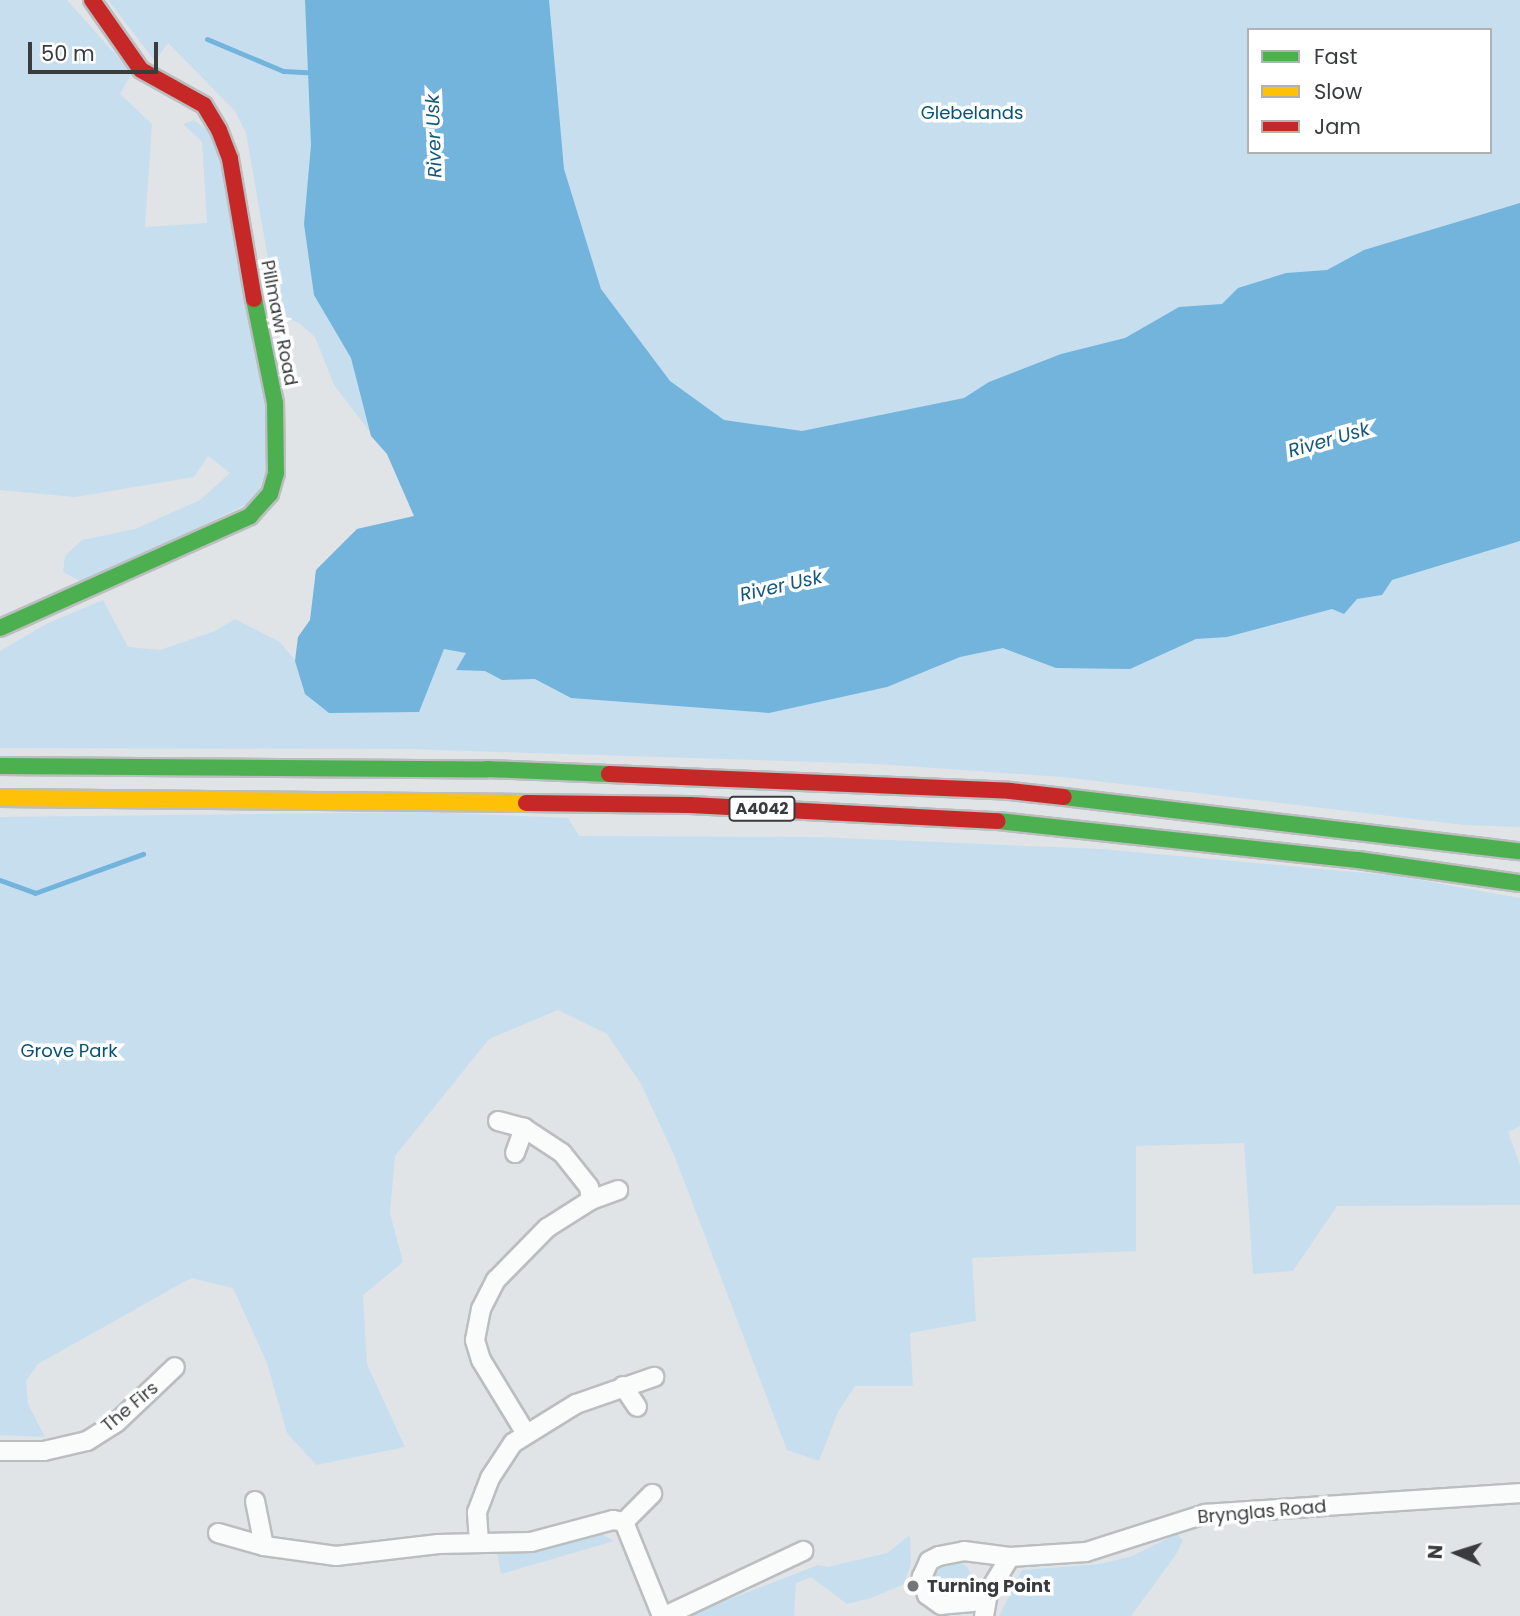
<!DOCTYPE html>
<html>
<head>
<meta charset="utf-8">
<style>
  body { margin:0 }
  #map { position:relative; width:1520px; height:1616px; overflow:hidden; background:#e1e4e7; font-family:Poppins,sans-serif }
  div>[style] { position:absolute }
  .green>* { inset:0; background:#c7deef }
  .round { border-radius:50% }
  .water>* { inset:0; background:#72b4dc }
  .stream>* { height:5px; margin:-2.5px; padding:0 2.5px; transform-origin:2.5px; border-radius:2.5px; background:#72b4dc }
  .roads { filter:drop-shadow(2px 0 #bbbebf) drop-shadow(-2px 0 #bbbebf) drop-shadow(0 2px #bbbebf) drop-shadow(0 -2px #bbbebf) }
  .street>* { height:18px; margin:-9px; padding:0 9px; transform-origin:9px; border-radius:9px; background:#fafbfb }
  .fast>* { height:16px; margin:-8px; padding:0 8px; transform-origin:8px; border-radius:8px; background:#4caf50 }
  .slow>* { height:16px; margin:-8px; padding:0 8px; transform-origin:8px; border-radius:8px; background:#ffc107 }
  .jam>* { height:16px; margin:-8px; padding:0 8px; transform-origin:8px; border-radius:8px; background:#c62828 }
  .dots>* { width:19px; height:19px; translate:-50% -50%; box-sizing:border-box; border:4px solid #fff; border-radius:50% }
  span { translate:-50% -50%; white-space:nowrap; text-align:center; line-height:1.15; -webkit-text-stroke:7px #fff; paint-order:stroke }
  .shield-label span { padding:2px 5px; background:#fff; border:2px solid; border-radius:5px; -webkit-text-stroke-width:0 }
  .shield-label { font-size:16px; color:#393b3d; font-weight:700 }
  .park-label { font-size:18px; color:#065176 }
  .street-label { font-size:18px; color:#393b3d }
  .poi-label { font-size:18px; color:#393b3d; font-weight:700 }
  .left { translate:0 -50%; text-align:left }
  .water-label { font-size:19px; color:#12587d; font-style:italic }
  .legend { position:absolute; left:1247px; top:28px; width:245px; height:126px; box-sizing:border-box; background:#fff; border:2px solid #b0b1b1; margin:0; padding:9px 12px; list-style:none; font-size:21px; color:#393b3d }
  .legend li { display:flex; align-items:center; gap:14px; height:35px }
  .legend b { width:35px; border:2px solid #b0b1b1 }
  .north { position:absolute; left:1422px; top:1518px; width:70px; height:70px; -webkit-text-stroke:5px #fff; paint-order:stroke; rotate:273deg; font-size:19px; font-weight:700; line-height:28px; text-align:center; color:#393b3d }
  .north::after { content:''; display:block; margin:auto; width:24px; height:32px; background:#393b3d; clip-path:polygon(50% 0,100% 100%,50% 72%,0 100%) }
  .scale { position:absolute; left:28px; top:42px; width:130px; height:32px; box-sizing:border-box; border:4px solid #393b3d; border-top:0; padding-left:9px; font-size:21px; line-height:24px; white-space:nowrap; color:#393b3d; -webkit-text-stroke:5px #fff; paint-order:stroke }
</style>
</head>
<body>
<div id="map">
  <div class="green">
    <div style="clip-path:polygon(0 0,67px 0,132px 73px,120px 94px,152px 124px,145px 227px,207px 223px,202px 142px,183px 124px,194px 120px,215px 136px,267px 402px,267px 469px,255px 500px,84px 583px,63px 572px,65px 556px,82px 540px,135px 529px,200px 500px,230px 473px,208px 456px,194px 477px,75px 497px,0 490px)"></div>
    <div style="clip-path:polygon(108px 0,362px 0,451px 650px,467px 653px,1520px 452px,1520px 827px,1464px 825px,1062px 777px,878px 764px,408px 749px,0 748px,0 651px,48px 623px,103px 600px,128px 647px,160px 650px,215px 631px,235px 619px,280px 642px,295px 660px,298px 637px,310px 620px,316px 570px,357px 529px,414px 516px,387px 454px,334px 385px,315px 337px,299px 323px,278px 316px,246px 133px,235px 111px,168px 43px,155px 61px)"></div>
    <div style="clip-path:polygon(evenodd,464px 0,1520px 0,1520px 301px,730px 560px,464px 0,1249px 30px,1490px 30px,1490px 152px,1249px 152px,1249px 30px)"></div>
    <div style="clip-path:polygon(424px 812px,568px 818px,579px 836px,819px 837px,1101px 849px,1398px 876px,1520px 898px,1520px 1126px,1508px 1132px,1520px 1165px,1520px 1205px,1337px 1206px,1293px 1271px,1253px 1274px,1244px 1143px,1136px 1146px,1136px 1251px,972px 1258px,976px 1321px,910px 1333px,913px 1386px,855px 1386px,838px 1412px,819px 1461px,787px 1450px,674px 1155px,641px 1084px,607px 1034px,558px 1010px,489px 1039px,395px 1156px,390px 1213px,403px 1262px,363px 1295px,367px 1364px,405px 1447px,316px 1465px,287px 1433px,267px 1363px,233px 1288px,191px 1278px,38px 1364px,26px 1381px,28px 1404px,45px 1437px,0 1435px,0 817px)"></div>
    <div style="clip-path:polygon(600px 1533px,614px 1541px,501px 1574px,497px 1553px,548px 1547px)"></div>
    <div style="clip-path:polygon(1177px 1534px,1183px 1540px,1177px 1553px,1131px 1616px,999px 1616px,1022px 1570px,1100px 1564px,1132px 1556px)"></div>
    <div style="clip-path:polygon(910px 1535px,911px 1563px,904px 1584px,871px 1598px,847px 1604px,811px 1577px,796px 1583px,794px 1616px,686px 1616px,818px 1565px,828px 1567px,887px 1553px)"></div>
    <div class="round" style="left:934px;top:1561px;width:38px;height:38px"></div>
  </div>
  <div class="water">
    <div style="clip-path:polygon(305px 0,549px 0,564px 169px,601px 289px,670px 381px,724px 420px,802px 431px,964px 398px,989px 382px,1061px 354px,1125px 338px,1179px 307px,1222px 304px,1238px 288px,1286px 273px,1327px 270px,1364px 250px,1520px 203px,1520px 541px,1392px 580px,1382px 595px,1357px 599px,1344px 614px,1332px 609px,1227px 637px,1196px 639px,1130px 669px,1056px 668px,1003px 648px,960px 657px,887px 687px,769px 713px,571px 698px,535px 679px,502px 680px,485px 671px,456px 670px,466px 653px,444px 649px,419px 712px,329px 713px,305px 694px,295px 661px,298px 637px,310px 620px,316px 570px,357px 529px,414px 516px,387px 454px,371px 436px,351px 358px,314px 295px,304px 224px,311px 145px)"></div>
  </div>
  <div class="stream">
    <div style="left:207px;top:39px;width:82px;rotate:22.8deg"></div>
    <div style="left:283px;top:71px;width:34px;rotate:3deg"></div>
    <div style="left:0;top:880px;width:37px;rotate:20deg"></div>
    <div style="left:35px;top:893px;width:115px;rotate:-19.9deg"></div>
  </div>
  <div class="roads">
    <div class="street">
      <div style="left:498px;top:1121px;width:27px;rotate:15deg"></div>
      <div style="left:524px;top:1128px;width:45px;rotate:33.3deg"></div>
      <div style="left:562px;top:1153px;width:43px;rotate:51.5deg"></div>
      <div style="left:589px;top:1187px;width:13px;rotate:81deg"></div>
      <div style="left:515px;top:1153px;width:27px;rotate:-70deg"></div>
      <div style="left:623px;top:1386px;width:25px;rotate:56deg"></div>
      <div style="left:525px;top:1432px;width:84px;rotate:-121.4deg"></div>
      <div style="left:481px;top:1360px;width:21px;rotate:-107deg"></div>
      <div style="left:475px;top:1340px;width:32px;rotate:-79deg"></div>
      <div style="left:481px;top:1309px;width:33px;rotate:-63deg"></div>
      <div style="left:496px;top:1280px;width:73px;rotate:-45.6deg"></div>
      <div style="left:547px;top:1228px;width:52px;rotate:-32.5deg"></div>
      <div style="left:591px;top:1200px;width:29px;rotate:-20deg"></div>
      <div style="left:0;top:1451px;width:44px"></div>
      <div style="left:44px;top:1451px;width:44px;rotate:-13.1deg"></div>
      <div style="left:87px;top:1441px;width:34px;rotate:-32deg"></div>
      <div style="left:116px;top:1423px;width:81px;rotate:-43.5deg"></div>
      <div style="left:255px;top:1501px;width:46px;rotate:78.7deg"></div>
      <div style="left:624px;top:1522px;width:40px;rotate:-45deg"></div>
      <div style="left:218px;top:1533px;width:48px;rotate:15.8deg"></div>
      <div style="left:264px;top:1546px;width:73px;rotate:7.9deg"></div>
      <div style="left:336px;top:1556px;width:103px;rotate:-6.7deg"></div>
      <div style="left:438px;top:1544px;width:93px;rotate:-1.2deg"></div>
      <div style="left:531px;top:1542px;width:85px;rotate:-15deg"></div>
      <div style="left:613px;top:1520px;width:11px;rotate:10deg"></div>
      <div style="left:624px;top:1522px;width:101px;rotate:68deg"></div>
      <div style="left:479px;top:1542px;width:30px;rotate:-94deg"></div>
      <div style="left:477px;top:1512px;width:36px;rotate:-69deg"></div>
      <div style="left:490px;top:1478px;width:42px;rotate:-56.7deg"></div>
      <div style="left:513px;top:1443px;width:74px;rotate:-31.8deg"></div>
      <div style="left:576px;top:1404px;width:83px;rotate:-19.1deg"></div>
      <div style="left:988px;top:1593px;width:17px;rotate:149deg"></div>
      <div style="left:973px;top:1602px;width:32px;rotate:175deg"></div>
      <div style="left:941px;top:1605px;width:17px;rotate:-144deg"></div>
      <div style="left:927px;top:1595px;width:19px;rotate:-106deg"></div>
      <div style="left:922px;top:1577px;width:17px;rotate:-66deg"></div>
      <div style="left:929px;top:1561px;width:11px;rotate:-27deg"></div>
      <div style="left:939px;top:1556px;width:25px;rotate:-11deg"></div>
      <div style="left:964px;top:1551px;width:46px;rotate:7.4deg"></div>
      <div style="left:665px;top:1616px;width:153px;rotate:-25.2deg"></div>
      <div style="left:984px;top:1616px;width:23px;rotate:-80deg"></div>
      <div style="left:988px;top:1593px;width:42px;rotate:-58.6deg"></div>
      <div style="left:1010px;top:1557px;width:76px;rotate:-3.8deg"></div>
      <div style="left:1086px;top:1552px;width:125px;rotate:-17.7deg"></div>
      <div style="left:1205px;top:1514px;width:316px;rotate:-3.8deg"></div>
    </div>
    <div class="fast">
      <div style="left:0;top:628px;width:274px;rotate:-24.1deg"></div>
      <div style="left:250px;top:516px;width:30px;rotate:-48deg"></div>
      <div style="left:270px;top:494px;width:22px;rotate:-74deg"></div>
      <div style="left:276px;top:473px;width:70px;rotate:-90.8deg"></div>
      <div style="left:275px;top:403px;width:106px;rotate:-101.4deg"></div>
      <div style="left:0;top:766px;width:487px;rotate:0.4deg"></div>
      <div style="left:487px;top:769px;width:122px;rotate:2.3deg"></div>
      <div style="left:1064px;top:797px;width:459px;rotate:6.8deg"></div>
      <div style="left:998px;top:821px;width:362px;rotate:6.2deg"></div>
      <div style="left:1358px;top:860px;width:164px;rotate:8.1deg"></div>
    </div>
    <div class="slow">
      <div style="left:0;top:798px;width:526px;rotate:0.54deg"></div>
    </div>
    <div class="jam">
      <div style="left:92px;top:0;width:85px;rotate:55deg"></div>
      <div style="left:141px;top:70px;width:72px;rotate:29.1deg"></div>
      <div style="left:204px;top:105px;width:29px;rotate:59deg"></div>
      <div style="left:219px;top:130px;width:31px;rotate:69deg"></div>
      <div style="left:230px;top:159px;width:142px;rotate:80.3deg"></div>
      <div style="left:609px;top:774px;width:401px;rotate:2.4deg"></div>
      <div style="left:1010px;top:791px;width:54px;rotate:6.3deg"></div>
      <div style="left:526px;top:803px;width:164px;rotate:0.7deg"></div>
      <div style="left:690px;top:805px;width:308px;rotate:3deg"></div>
    </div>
  </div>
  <div class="dots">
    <div style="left:913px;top:1586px;background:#747678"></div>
  </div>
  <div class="shield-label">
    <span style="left:762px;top:809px">A4042</span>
  </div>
  <div class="park-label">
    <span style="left:972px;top:113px">Glebelands</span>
    <span style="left:69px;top:1051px">Grove Park</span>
  </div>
  <div class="street-label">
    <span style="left:279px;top:323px;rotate:79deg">Pillmawr Road</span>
    <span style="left:130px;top:1407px;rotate:-40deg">The Firs</span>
    <span style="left:1262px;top:1512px;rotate:-5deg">Brynglas Road</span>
  </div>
  <div class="poi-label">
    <span class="left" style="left:927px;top:1586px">Turning Point</span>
  </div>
  <div class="water-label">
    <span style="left:434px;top:136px;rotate:-92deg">River Usk</span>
    <span style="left:1329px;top:440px;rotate:-16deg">River Usk</span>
    <span style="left:781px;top:586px;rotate:-13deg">River Usk</span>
  </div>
  <ul class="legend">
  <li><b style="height:9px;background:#4caf50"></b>Fast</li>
  <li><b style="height:9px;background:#ffc107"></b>Slow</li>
  <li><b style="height:9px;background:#c62828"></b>Jam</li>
  </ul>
  <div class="north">N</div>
  <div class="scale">50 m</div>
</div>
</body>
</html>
